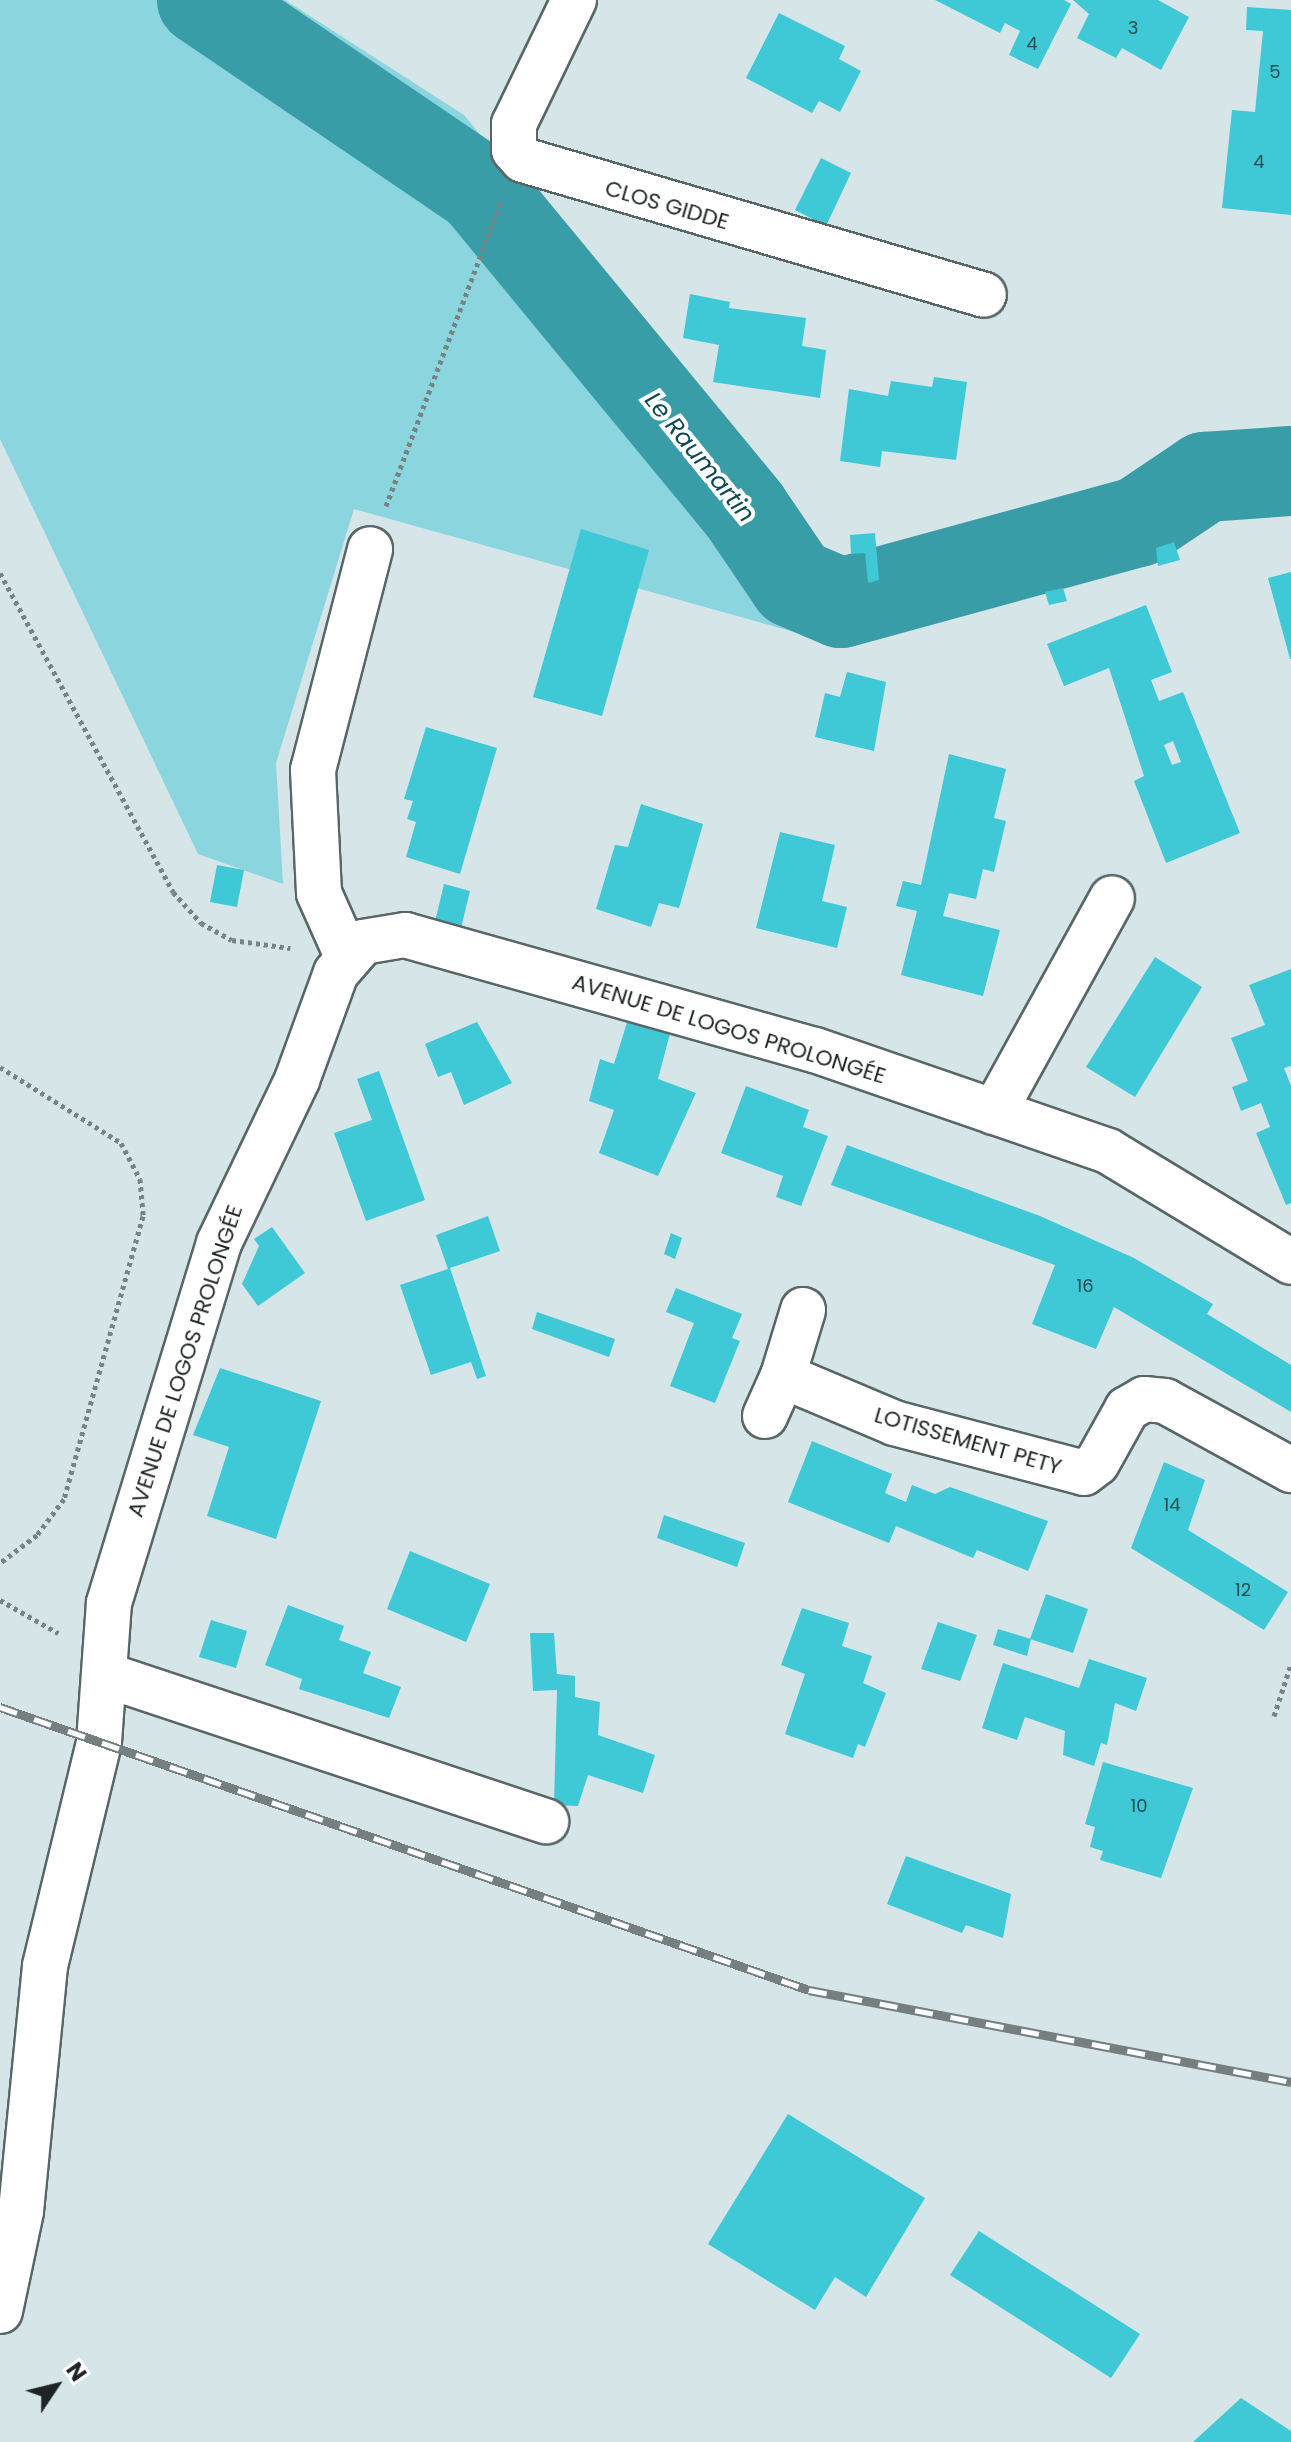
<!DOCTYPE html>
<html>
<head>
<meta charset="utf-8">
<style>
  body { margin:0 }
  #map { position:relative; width:1291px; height:2442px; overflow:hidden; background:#d6e5e7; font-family:Poppins,sans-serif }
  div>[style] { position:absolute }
  .green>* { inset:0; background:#8ad5de }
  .river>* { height:90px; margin:-45px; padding:0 45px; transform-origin:45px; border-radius:45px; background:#399da8 }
  .building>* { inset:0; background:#3fc8d6 }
  .path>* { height:5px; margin-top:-2.5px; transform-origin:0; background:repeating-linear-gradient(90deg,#798384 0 4px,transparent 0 8px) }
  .roads { filter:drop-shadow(2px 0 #586667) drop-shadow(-2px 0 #586667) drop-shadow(0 2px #586667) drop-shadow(0 -2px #586667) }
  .street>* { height:44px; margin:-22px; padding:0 22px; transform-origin:22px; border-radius:22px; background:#fff }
  .rail>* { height:9px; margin-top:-4.5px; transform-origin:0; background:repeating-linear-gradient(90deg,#fff 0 18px,#757f80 0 36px); box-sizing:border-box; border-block:2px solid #757f80 }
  span { translate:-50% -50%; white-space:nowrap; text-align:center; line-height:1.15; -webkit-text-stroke:8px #fff; paint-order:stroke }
  .number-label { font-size:18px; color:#264d50 }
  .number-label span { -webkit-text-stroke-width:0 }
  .street-label { font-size:22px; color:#1e2424 }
  .water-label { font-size:24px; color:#0e4a50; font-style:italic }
  .north { position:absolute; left:16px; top:2346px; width:80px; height:80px; -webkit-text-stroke:6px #fff; paint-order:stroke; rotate:55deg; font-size:22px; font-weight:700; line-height:32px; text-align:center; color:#1e2424 }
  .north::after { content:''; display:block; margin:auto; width:28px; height:36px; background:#1e2424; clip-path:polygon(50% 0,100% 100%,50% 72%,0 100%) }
</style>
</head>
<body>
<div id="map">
  <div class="green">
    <div style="clip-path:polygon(0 0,285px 0,464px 115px,840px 575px,830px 642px,354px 509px,276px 763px,283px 884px,198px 854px,0 439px)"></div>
  </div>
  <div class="river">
    <div style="left:202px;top:0;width:335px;rotate:34.2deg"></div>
    <div style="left:479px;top:188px;width:418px;rotate:50.5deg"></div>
    <div style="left:745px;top:511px;width:87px;rotate:55.8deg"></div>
    <div style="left:794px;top:583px;width:51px;rotate:23.1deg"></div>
    <div style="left:841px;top:603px;width:308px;rotate:-15.3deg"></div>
    <div style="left:1138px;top:522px;width:81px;rotate:-33.9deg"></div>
    <div style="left:1205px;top:477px;width:86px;rotate:-4deg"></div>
  </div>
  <div class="building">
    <div style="clip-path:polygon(935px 0,1064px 0,1071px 4px,1038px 69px,1009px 55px,1020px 31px,1005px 23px,1000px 33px)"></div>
    <div style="clip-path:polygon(1073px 0,1158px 0,1189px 17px,1161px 70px,1122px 48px,1116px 58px,1077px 38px,1089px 14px)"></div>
    <div style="clip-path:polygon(1247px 7px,1291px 10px,1291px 215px,1222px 208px,1232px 110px,1255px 112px,1263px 31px,1246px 30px)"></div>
    <div style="clip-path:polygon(779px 13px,845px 46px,839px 59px,861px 71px,840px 112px,819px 101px,812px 113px,746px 78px)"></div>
    <div style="clip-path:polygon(821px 158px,851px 173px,826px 226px,795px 210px)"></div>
    <div style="clip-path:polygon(690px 294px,730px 302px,729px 308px,806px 318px,802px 346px,826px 350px,820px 398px,713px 382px,719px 345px,683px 338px)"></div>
    <div style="clip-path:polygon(934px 377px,967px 382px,956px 460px,882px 451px,880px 467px,840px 461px,849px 389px,888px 396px,891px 381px,932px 387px)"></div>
    <div style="clip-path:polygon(581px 529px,649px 550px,602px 716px,533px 697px)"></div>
    <div style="clip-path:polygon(875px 533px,879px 580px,868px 583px,865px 553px,851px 554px,850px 535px)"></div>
    <div style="clip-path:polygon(1174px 542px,1180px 560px,1158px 566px,1156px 548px)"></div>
    <div style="clip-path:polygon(1291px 572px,1291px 659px,1290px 659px,1268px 578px)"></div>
    <div style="clip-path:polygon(1063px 588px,1067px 601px,1049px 605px,1045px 592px)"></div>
    <div style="clip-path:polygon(evenodd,1146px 605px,1172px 672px,1151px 680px,1159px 701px,1183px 692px,1240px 833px,1166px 863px,1134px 781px,1144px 776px,1109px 668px,1064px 686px,1047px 644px,1146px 605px,1173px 741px,1181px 762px,1172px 765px,1164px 745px,1173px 741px)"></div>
    <div style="clip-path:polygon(847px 672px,886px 682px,874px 751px,815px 737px,825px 693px,840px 697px)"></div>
    <div style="clip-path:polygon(426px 727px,497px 748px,460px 874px,406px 857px,416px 822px,407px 819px,413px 801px,404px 799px)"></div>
    <div style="clip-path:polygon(949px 754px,1006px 769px,994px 818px,1006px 821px,994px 872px,983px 869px,976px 899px,949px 893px,943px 916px,1000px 930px,983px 996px,901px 975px,917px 911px,896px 906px,903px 881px,921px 885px)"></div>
    <div style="clip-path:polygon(641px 804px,703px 824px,679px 908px,659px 903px,651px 927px,596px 909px,615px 845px,628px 847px)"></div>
    <div style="clip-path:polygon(780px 832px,835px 845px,822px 901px,847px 907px,837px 948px,756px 928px)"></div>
    <div style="clip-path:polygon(217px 865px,244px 870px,237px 907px,210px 902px)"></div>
    <div style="clip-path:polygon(444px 884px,470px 891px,460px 932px,434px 926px)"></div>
    <div style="clip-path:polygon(1155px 957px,1202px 987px,1135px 1097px,1086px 1067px)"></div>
    <div style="clip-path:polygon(1291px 969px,1291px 1066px,1284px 1068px,1291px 1086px,1291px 1203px,1286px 1205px,1256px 1133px,1270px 1127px,1261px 1103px,1241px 1111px,1232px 1087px,1248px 1081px,1231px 1038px,1265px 1025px,1249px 985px)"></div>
    <div style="clip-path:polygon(630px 1013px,672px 1026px,658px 1079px,696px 1093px,658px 1176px,599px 1153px,614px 1110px,589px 1101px,600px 1059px,614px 1064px)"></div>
    <div style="clip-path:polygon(477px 1022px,512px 1083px,464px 1105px,451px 1072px,438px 1077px,425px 1044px)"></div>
    <div style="clip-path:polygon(379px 1071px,425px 1200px,366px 1221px,334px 1133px,372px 1120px,357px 1079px)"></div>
    <div style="clip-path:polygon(746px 1086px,809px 1110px,803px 1127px,828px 1136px,801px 1206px,776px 1197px,783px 1176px,721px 1153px)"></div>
    <div style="clip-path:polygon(847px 1145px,1040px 1216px,1134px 1258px,1213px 1304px,1207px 1314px,1291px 1365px,1291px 1412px,1114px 1307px,1096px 1349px,1032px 1324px,1055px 1265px,831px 1185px)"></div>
    <div style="clip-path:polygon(488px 1216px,500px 1251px,450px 1268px,486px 1376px,477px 1379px,471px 1362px,431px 1375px,400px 1285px,448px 1269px,436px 1235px)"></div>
    <div style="clip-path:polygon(272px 1227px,305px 1273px,258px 1306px,242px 1284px,259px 1246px,254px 1239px)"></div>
    <div style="clip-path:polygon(671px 1233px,682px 1238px,675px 1259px,664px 1254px)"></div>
    <div style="clip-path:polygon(676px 1288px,742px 1314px,732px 1338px,740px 1341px,715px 1403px,670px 1386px,694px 1323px,666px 1312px)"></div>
    <div style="clip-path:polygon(537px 1312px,615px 1339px,609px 1357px,532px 1329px)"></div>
    <div style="clip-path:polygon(220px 1368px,321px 1401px,276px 1539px,207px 1516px,229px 1447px,193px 1435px)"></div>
    <div style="clip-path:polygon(812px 1441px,892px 1474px,885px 1493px,906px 1502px,912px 1485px,935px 1494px,950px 1487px,1048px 1521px,1028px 1571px,977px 1550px,973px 1558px,896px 1526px,889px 1543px,788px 1502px)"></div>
    <div style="clip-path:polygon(1164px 1462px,1205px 1480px,1188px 1530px,1288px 1592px,1264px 1630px,1131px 1548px)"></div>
    <div style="clip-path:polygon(664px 1515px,745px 1543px,737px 1567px,657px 1538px)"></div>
    <div style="clip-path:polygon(410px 1551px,490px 1584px,466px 1642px,387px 1609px)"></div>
    <div style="clip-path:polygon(1046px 1594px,1088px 1609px,1073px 1653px,1030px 1639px)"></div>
    <div style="clip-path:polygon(288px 1605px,344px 1626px,339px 1640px,371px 1652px,363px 1673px,401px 1687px,389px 1718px,299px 1689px,302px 1679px,265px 1665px)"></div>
    <div style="clip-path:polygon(802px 1608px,849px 1623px,842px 1646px,872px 1656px,863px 1683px,886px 1693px,865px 1747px,858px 1744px,853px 1758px,785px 1734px,805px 1674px,781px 1665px)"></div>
    <div style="clip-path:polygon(211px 1620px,247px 1631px,236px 1668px,199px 1657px)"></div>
    <div style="clip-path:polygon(938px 1622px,977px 1635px,960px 1681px,921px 1669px)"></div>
    <div style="clip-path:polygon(998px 1629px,1031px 1639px,1027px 1656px,993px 1645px)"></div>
    <div style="clip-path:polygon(530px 1633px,554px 1633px,557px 1674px,575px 1676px,575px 1697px,600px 1702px,598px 1735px,655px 1755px,643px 1793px,588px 1775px,578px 1806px,554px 1805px,557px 1690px,533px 1691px)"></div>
    <div style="clip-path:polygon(1089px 1659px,1147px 1678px,1136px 1711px,1115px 1703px,1107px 1745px,1101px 1743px,1094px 1766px,1063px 1755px,1065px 1731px,1025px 1717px,1017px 1740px,982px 1728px,1003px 1663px,1079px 1688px)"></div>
    <div style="clip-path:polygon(1103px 1762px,1193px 1788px,1161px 1878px,1100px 1860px,1103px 1851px,1090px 1847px,1095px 1827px,1085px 1824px)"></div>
    <div style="clip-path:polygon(906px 1856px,1011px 1894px,1003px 1938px,966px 1925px,962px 1933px,887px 1904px)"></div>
    <div style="clip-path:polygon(788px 2114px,925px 2198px,866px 2297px,835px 2277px,815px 2310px,708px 2244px)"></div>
    <div style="clip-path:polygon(979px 2231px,1140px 2334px,1111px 2378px,950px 2275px)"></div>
    <div style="clip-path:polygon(1241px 2398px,1291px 2431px,1291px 2442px,1193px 2442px)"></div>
  </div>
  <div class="path">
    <div style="left:386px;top:506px;width:326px;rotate:-69.3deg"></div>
    <div style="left:0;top:573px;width:363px;rotate:61.5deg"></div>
    <div style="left:173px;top:892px;width:42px;rotate:47.9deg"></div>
    <div style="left:201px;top:923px;width:35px;rotate:29deg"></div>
    <div style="left:232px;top:940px;width:59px;rotate:7.9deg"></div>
    <div style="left:0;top:1067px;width:143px;rotate:32.1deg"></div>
    <div style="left:121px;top:1143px;width:41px;rotate:62.2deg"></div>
    <div style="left:140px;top:1179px;width:37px;rotate:85deg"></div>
    <div style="left:143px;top:1216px;width:294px;rotate:105.6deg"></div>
    <div style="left:64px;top:1499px;width:45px;rotate:126.9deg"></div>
    <div style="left:37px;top:1535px;width:46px;rotate:142.9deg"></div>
    <div style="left:0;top:1600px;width:67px;rotate:29.6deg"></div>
    <div style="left:1274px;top:1716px;width:55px;rotate:-71.9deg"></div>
  </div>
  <div class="roads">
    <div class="street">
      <div style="left:574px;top:0;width:138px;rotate:115.8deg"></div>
      <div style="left:514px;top:124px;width:26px;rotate:90deg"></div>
      <div style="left:514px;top:150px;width:13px;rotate:48deg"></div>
      <div style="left:523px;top:160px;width:480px;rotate:16.3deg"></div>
      <div style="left:347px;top:956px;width:69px;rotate:-114deg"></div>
      <div style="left:319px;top:893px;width:123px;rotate:-92.8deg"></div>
      <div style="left:313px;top:770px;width:228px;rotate:-75.5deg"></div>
      <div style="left:994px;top:1112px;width:244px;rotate:-61.1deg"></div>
      <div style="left:783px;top:1376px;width:69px;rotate:-73.1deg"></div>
      <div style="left:765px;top:1416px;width:44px;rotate:-65.8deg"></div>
      <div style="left:783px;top:1376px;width:121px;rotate:22.9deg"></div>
      <div style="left:894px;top:1423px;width:196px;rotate:14.7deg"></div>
      <div style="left:1084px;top:1473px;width:16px;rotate:-38deg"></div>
      <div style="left:1097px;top:1463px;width:62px;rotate:-60.9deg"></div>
      <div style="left:1127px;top:1409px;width:20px;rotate:-30deg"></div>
      <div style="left:1144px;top:1399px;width:21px;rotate:5deg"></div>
      <div style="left:1165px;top:1401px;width:144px;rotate:28.7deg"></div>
      <div style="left:106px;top:1675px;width:464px;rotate:18.4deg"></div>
      <div style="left:0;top:2311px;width:102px;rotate:-78.1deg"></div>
      <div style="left:21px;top:2211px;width:246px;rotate:-84.4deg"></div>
      <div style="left:45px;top:1966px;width:230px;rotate:-76.4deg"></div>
      <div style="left:99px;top:1742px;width:139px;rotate:-85.9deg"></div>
      <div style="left:109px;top:1603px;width:376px;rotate:-73deg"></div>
      <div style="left:219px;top:1243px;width:181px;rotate:-64.4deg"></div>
      <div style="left:297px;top:1080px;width:114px;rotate:-70deg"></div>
      <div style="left:336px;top:973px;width:41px;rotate:-48.9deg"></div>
      <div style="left:363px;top:942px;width:43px;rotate:-9.5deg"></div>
      <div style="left:405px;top:935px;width:426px;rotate:15.7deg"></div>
      <div style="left:815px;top:1050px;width:310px;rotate:19deg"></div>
      <div style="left:1108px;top:1151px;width:214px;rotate:31.2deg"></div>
    </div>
  </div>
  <div class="rail">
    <div style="left:0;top:1707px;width:857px;rotate:19.28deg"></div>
    <div style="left:809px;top:1990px;width:491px;rotate:10.8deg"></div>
  </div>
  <div class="number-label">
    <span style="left:1133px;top:28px">3</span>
    <span style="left:1032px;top:44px">4</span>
    <span style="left:1275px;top:72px">5</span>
    <span style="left:1259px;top:162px">4</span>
    <span style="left:1085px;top:1286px">16</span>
    <span style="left:1172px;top:1505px">14</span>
    <span style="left:1243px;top:1590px">12</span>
    <span style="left:1139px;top:1806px">10</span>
  </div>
  <div class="street-label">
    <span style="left:667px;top:205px;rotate:16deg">CLOS GIDDE</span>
    <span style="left:729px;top:1029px;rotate:17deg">AVENUE DE LOGOS PROLONGÉE</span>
    <span style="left:185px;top:1361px;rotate:-72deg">AVENUE DE LOGOS PROLONGÉE</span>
    <span style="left:968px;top:1441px;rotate:16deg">LOTISSEMENT PETY</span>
  </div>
  <div class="water-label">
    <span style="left:700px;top:457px;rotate:51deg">Le Raumartin</span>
  </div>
  <div class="north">N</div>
</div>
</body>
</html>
